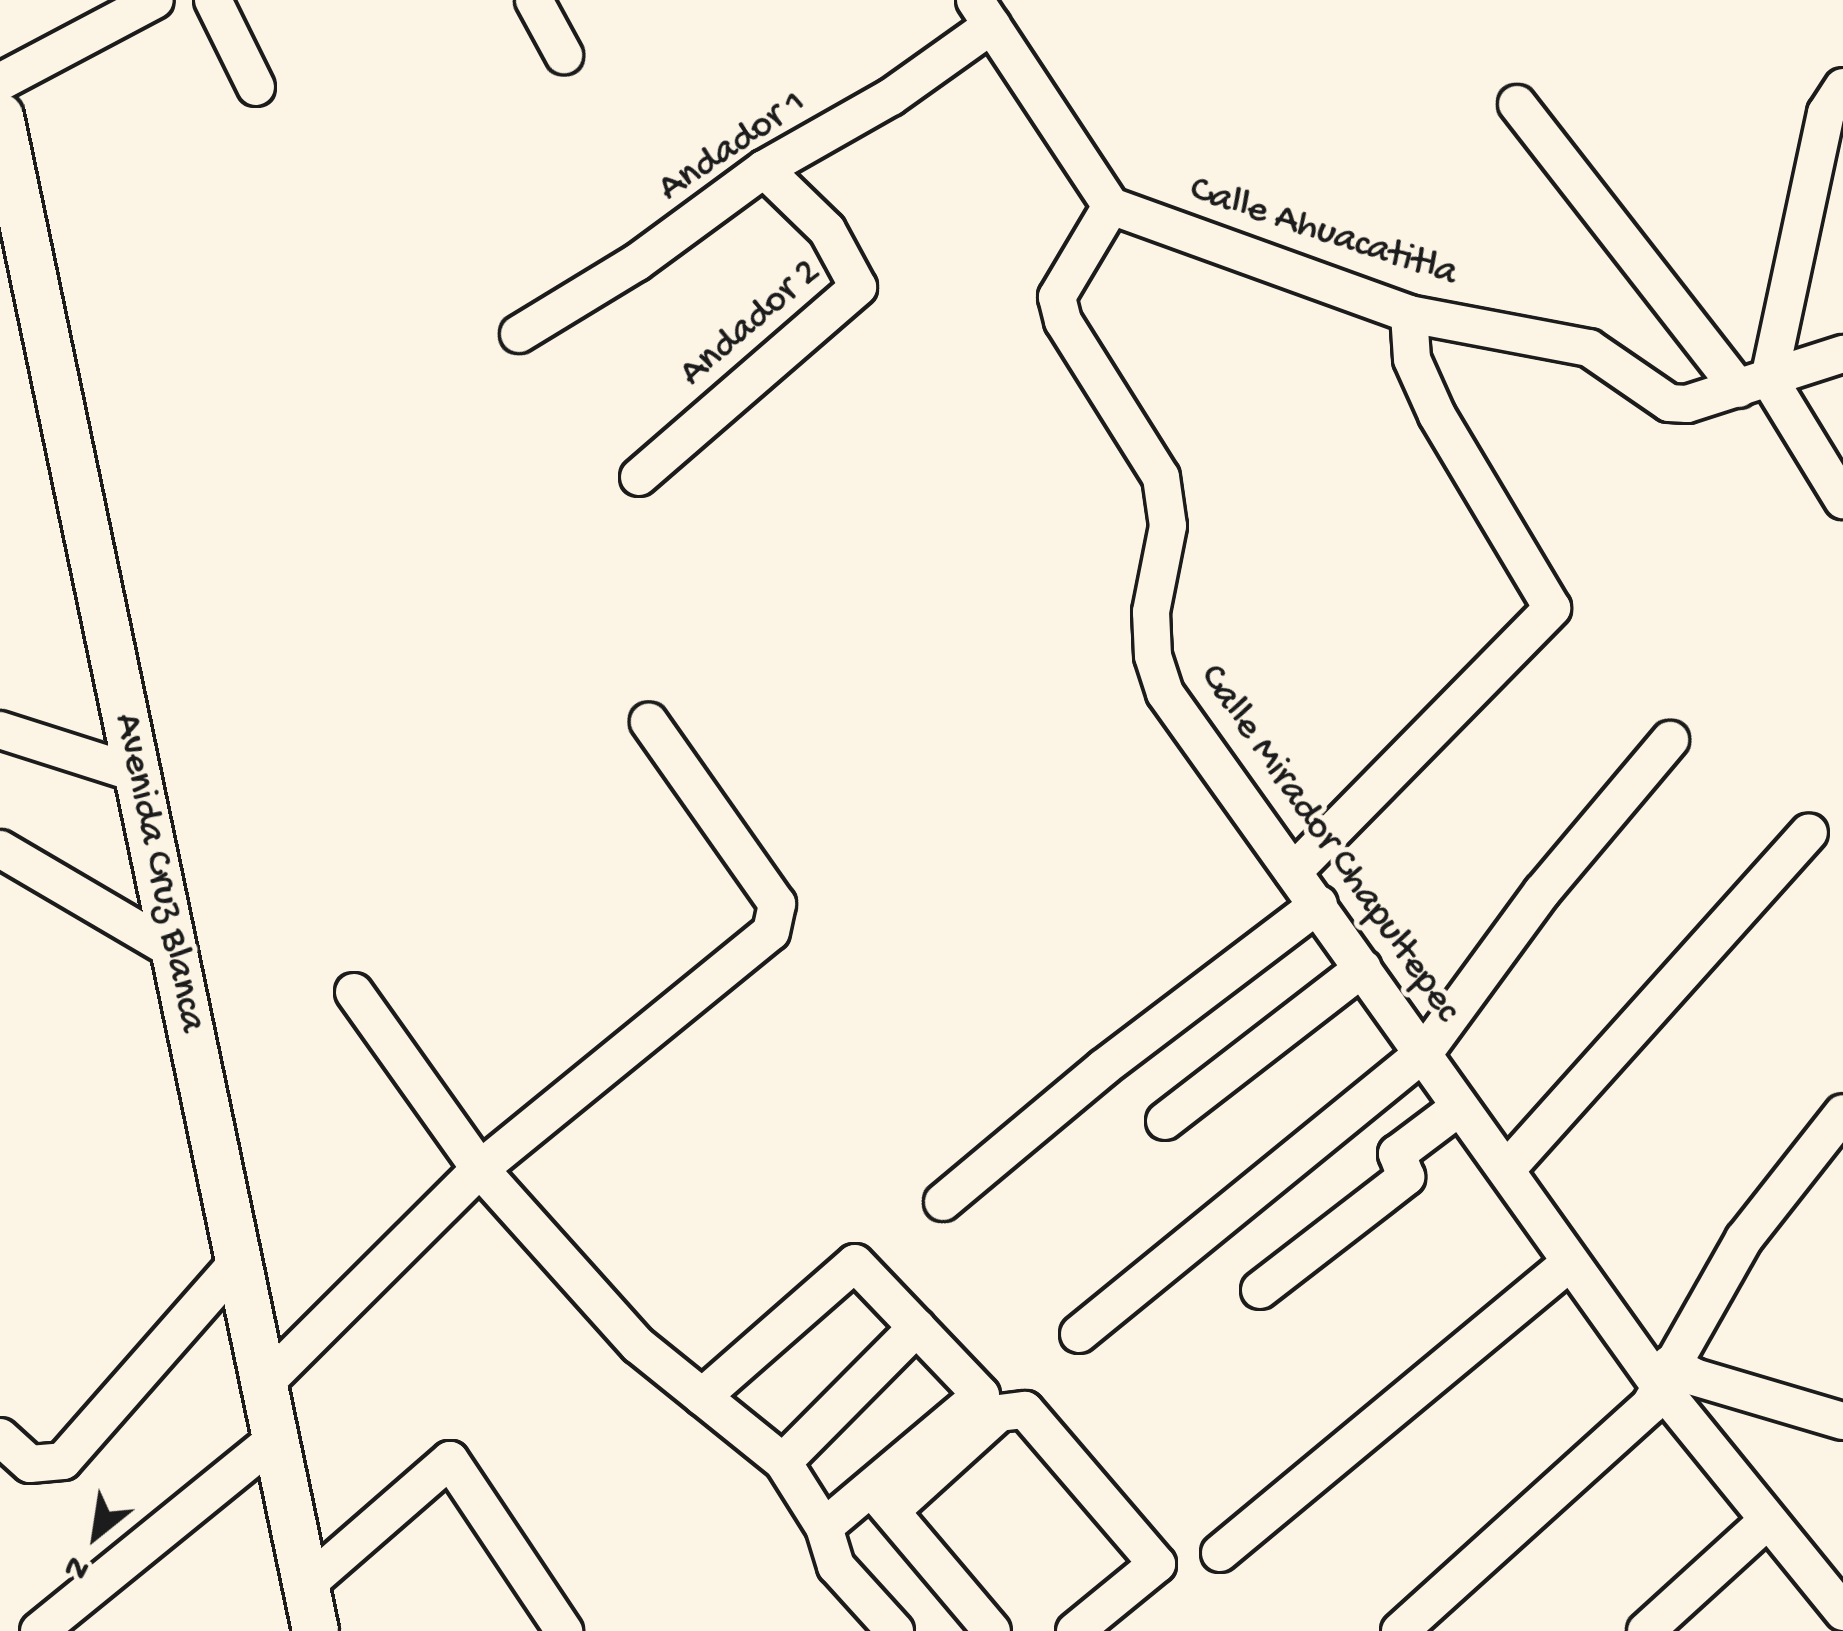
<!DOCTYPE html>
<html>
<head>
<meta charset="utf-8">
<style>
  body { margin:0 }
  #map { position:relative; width:1843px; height:1631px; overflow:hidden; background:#fcf5e5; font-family:"Gochi Hand",sans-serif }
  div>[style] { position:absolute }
  .roads { filter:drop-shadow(3px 0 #1c1c1c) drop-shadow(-3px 0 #1c1c1c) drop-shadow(0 3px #1c1c1c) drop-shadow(0 -3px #1c1c1c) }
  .minor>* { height:36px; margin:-18px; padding:0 18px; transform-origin:18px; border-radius:18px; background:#fcf5e5 }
  .major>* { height:45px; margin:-22.5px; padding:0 22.5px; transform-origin:22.5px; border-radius:22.5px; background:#fcf5e5 }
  span { translate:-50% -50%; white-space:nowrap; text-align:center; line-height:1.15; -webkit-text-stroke:10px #fcf5e5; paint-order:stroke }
  .street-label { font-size:39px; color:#1c1c1c }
  .north { position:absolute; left:36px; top:1475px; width:120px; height:120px; -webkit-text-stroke:9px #fcf5e5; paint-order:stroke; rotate:210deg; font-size:33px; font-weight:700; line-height:48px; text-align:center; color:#1c1c1c }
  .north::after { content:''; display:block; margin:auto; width:42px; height:54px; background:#1c1c1c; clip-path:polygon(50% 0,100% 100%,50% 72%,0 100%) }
</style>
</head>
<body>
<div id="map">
  <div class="roads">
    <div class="minor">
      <div style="left:213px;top:0;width:97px;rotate:63.7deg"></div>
      <div style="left:534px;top:0;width:63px;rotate:61.4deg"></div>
      <div style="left:975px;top:0;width:247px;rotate:56.6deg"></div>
      <div style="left:1111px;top:206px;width:106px;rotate:120.7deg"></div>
      <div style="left:1057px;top:297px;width:25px;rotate:76deg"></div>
      <div style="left:1063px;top:321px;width:184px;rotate:57.9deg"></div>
      <div style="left:1161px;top:477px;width:49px;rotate:81.9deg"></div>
      <div style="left:1168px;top:526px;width:88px;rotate:101.2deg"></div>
      <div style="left:1151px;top:612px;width:44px;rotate:87.4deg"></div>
      <div style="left:1153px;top:656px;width:39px;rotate:72deg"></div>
      <div style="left:1165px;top:693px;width:849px;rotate:54.49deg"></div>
      <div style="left:1658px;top:1384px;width:294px;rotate:50.9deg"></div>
      <div style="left:0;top:82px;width:175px;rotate:-27.9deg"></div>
      <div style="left:1843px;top:87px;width:31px;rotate:123deg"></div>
      <div style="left:1826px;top:113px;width:272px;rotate:102.1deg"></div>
      <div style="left:1769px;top:379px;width:142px;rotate:58.6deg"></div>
      <div style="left:1517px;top:104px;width:361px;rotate:52.1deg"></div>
      <div style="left:1111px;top:206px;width:317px;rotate:19.9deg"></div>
      <div style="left:1409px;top:314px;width:183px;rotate:10.7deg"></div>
      <div style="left:1589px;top:348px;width:97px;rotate:34.5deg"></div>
      <div style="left:1669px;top:403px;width:18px;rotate:3deg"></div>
      <div style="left:1687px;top:404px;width:164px;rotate:-17.8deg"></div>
      <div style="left:519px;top:334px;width:137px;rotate:-31.3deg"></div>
      <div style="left:636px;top:263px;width:159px;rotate:-36.3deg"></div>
      <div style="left:764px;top:169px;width:146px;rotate:-29.6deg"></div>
      <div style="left:891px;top:97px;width:124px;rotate:-35.5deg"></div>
      <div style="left:639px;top:477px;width:290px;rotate:-40.9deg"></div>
      <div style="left:858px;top:287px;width:65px;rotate:-118.5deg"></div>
      <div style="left:827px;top:230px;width:88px;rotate:-135.9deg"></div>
      <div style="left:0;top:730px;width:145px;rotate:17.7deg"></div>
      <div style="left:0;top:849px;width:205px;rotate:30.4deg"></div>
      <div style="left:1293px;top:872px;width:370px;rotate:-45.5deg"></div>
      <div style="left:1552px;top:608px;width:225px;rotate:-120.8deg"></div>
      <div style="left:1437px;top:415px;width:61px;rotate:-114.1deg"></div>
      <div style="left:1412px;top:359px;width:45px;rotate:-93.8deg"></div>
      <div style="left:354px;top:992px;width:217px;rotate:54.6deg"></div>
      <div style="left:480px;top:1169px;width:375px;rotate:-39.2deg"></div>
      <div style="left:771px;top:932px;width:29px;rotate:-78deg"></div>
      <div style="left:777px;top:904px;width:223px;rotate:-125.1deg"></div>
      <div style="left:1165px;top:1121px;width:250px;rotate:-37.7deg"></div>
      <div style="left:1507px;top:1169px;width:452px;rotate:-48.1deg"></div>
      <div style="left:943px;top:1202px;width:209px;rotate:-39.9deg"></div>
      <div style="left:1103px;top:1068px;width:271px;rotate:-37.2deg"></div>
      <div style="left:1260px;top:1290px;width:185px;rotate:-37.7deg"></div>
      <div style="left:1406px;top:1177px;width:25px;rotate:-111deg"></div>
      <div style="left:1397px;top:1154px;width:76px;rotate:-37deg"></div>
      <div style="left:1079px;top:1334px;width:445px;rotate:-39.2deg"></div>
      <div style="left:1424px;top:1053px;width:200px;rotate:-53.8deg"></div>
      <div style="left:1542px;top:892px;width:199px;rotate:-49.9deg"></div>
      <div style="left:1670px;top:1364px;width:27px;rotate:28deg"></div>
      <div style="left:1694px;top:1377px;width:155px;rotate:16.5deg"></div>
      <div style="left:262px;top:1386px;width:308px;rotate:-44.9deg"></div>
      <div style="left:480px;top:1169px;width:237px;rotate:48.1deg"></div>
      <div style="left:638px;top:1345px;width:186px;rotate:38.9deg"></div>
      <div style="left:783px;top:1462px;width:77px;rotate:57.8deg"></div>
      <div style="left:824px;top:1527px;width:41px;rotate:72.9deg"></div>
      <div style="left:836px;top:1566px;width:88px;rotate:47.8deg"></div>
      <div style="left:702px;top:1397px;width:203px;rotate:-41.2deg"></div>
      <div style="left:855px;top:1263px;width:182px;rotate:46.3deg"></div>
      <div style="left:981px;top:1395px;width:205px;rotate:139.9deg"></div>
      <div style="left:0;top:1437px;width:40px;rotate:42deg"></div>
      <div style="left:30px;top:1464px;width:33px;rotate:-5deg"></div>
      <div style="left:63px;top:1461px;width:262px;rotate:-48.7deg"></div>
      <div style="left:783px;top:1462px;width:190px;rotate:-45.2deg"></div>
      <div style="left:877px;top:1495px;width:178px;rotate:49.8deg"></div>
      <div style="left:891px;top:1511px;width:146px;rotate:-42.2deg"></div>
      <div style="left:999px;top:1413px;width:26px;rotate:-7deg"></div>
      <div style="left:1025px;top:1410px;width:203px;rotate:49.4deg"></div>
      <div style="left:1157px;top:1564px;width:106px;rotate:140.7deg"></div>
      <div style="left:1220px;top:1553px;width:454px;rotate:-39.7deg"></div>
      <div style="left:305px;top:1586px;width:192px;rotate:-41deg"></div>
      <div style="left:450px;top:1460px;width:206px;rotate:56.3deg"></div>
      <div style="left:39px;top:1631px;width:304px;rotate:-39.1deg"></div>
      <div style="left:1400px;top:1631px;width:337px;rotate:-42.1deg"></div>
      <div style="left:1650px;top:1405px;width:191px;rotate:-60.5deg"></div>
      <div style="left:1744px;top:1239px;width:160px;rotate:-51.8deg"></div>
      <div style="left:1646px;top:1631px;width:164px;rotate:-42.3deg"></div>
    </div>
    <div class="major">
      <div style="left:0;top:116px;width:1547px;rotate:78.25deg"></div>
    </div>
  </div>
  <div class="street-label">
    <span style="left:733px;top:147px;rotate:-34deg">Andador 1</span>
    <span style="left:1323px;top:233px;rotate:18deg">Calle Ahuacatitla</span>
    <span style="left:751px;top:324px;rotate:-41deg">Andador 2</span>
    <span style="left:1328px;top:844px;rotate:55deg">Calle Mirador Chapultepec</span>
    <span style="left:158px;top:873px;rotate:78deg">Avenida Cruz Blanca</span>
  </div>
  <div class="north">N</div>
</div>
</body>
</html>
